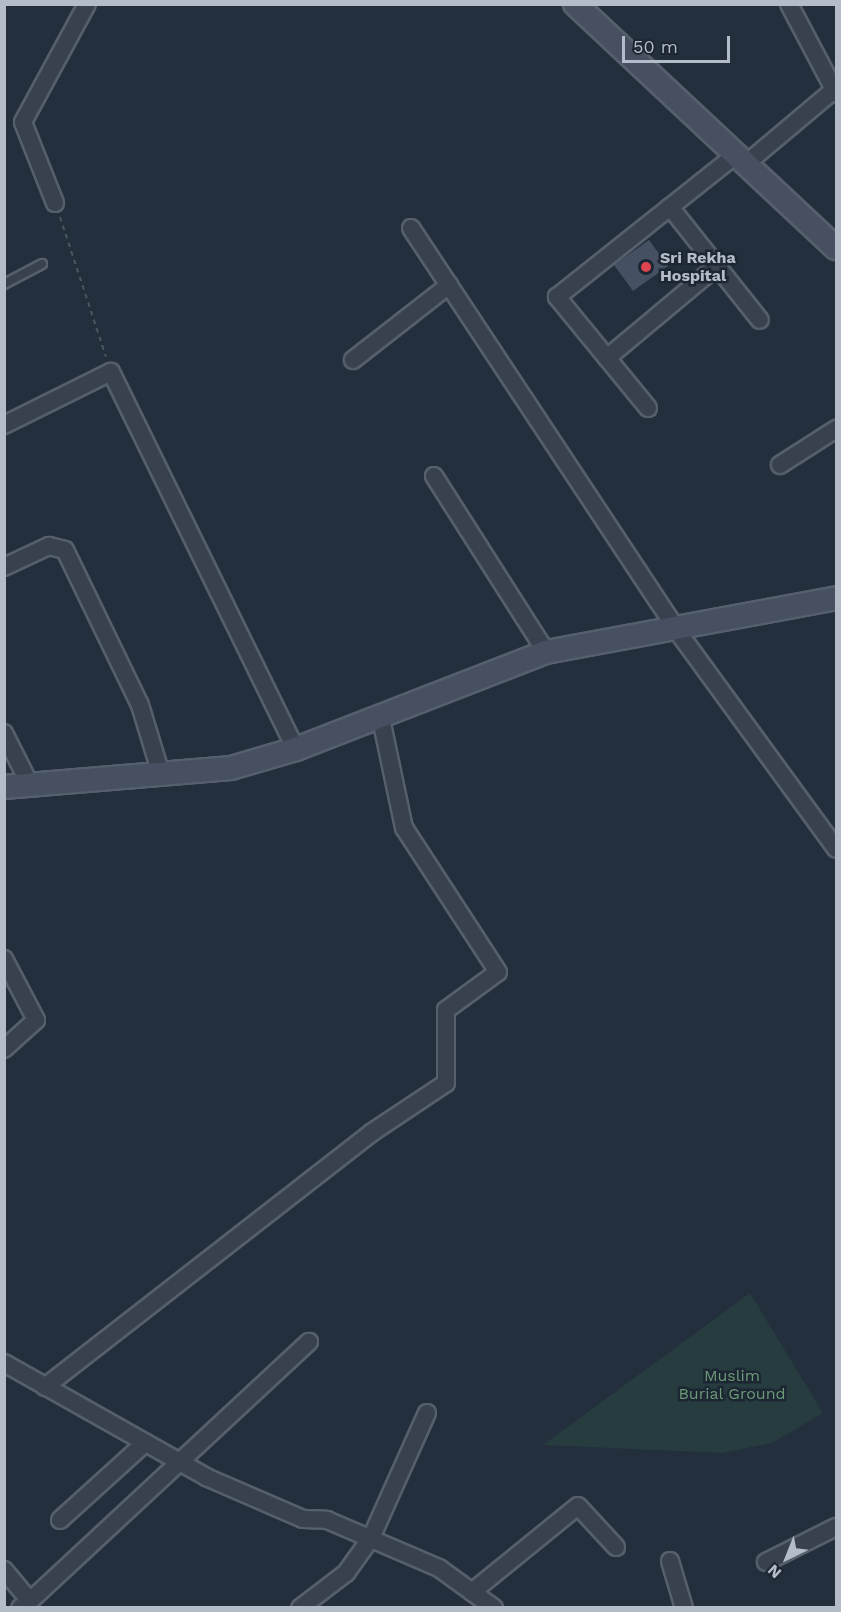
<!DOCTYPE html>
<html>
<head>
<meta charset="utf-8">
<style>
  body { margin:0 }
  #map { position:relative; width:841px; height:1612px; overflow:hidden; background:#242f3e; font-family:"Work Sans",sans-serif }
  div>[style] { position:absolute }
  .green>* { inset:0; background:#263c3f }
  .building>* { inset:0; background:#455162 }
  .path>* { height:2px; margin-top:-1px; transform-origin:0; background:repeating-linear-gradient(90deg,#44595c 0 4.5px,transparent 0 9px) }
  .roads { filter:drop-shadow(2px 0 #565f6c) drop-shadow(-2px 0 #565f6c) drop-shadow(0 2px #565f6c) drop-shadow(0 -2px #565f6c) }
  .lane>* { height:8px; margin:-4px; padding:0 4px; transform-origin:4px; border-radius:4px; background:#38414e }
  .street>* { height:16px; margin:-8px; padding:0 8px; transform-origin:8px; border-radius:8px; background:#38414e }
  .secondary>* { height:22px; margin:-11px; padding:0 11px; transform-origin:11px; border-radius:11px; background:#465061 }
  .dots>* { width:16px; height:16px; translate:-50% -50%; box-sizing:border-box; border:3px solid #1d2633; border-radius:50% }
  span { translate:-50% -50%; white-space:nowrap; text-align:center; line-height:1.15; -webkit-text-stroke:5px #1d2633; paint-order:stroke }
  .poi-label { font-size:16px; color:#b4bcc9; font-weight:700 }
  .left { translate:0 -50%; text-align:left }
  .park-label { font-size:16px; color:#6b9a76 }
  .frame { position:absolute; inset:0; border:6px solid #b4bcc9; pointer-events:none }
  .north { position:absolute; left:757px; top:1528px; width:60px; height:60px; -webkit-text-stroke:4px #1d2633; paint-order:stroke; rotate:223deg; font-size:16px; font-weight:700; line-height:24px; text-align:center; color:#b4bcc9 }
  .north::after { content:''; display:block; margin:auto; width:21px; height:27px; background:#b4bcc9; clip-path:polygon(50% 0,100% 100%,50% 72%,0 100%) }
  .scale { position:absolute; left:622px; top:36px; width:108px; height:27px; box-sizing:border-box; border:3px solid #b4bcc9; border-top:0; padding-left:8px; font-size:18px; line-height:21px; white-space:nowrap; color:#b4bcc9; -webkit-text-stroke:4px #1d2633; paint-order:stroke }
</style>
</head>
<body>
<div id="map">
  <div class="green">
    <div style="clip-path:polygon(750px 1293px,823px 1413px,772px 1443px,722px 1453px,543px 1445px)"></div>
  </div>
  <div class="building">
    <div style="clip-path:polygon(649px 240px,668px 266px,633px 291px,614px 265px)"></div>
  </div>
  <div class="path">
    <div style="left:60px;top:217px;width:147px;rotate:71.8deg"></div>
  </div>
  <div class="roads">
    <div class="lane">
      <div style="left:4px;top:284px;width:43px;rotate:-27.8deg"></div>
    </div>
    <div class="street">
      <div style="left:789px;top:4px;width:101px;rotate:62.2deg"></div>
      <div style="left:747px;top:163px;width:116px;rotate:-40.1deg"></div>
      <div style="left:55px;top:203px;width:87px;rotate:-111.6deg"></div>
      <div style="left:23px;top:122px;width:134px;rotate:-61.5deg"></div>
      <div style="left:670px;top:207px;width:144px;rotate:51.5deg"></div>
      <div style="left:411px;top:228px;width:484px;rotate:56.5deg"></div>
      <div style="left:678px;top:632px;width:268px;rotate:53.9deg"></div>
      <div style="left:607px;top:358px;width:143px;rotate:-39.9deg"></div>
      <div style="left:353px;top:360px;width:122px;rotate:-38deg"></div>
      <div style="left:648px;top:408px;width:144px;rotate:-129.3deg"></div>
      <div style="left:557px;top:297px;width:230px;rotate:-38.5deg"></div>
      <div style="left:4px;top:425px;width:119px;rotate:-26.4deg"></div>
      <div style="left:111px;top:372px;width:420px;rotate:63.9deg"></div>
      <div style="left:780px;top:465px;width:67px;rotate:-32.7deg"></div>
      <div style="left:434px;top:476px;width:209px;rotate:57.5deg"></div>
      <div style="left:4px;top:567px;width:50px;rotate:-25deg"></div>
      <div style="left:49px;top:546px;width:16px;rotate:14deg"></div>
      <div style="left:65px;top:550px;width:172px;rotate:64.2deg"></div>
      <div style="left:140px;top:705px;width:72px;rotate:73.1deg"></div>
      <div style="left:4px;top:733px;width:58px;rotate:63.4deg"></div>
      <div style="left:4px;top:959px;width:69px;rotate:62.3deg"></div>
      <div style="left:36px;top:1020px;width:43px;rotate:137.8deg"></div>
      <div style="left:4px;top:1363px;width:232px;rotate:29.4deg"></div>
      <div style="left:206px;top:1477px;width:106px;rotate:23.4deg"></div>
      <div style="left:303px;top:1519px;width:24px;rotate:2deg"></div>
      <div style="left:327px;top:1520px;width:122px;rotate:23.2deg"></div>
      <div style="left:439px;top:1568px;width:68px;rotate:36deg"></div>
      <div style="left:45px;top:1387px;width:413px;rotate:-37.9deg"></div>
      <div style="left:371px;top:1133px;width:90px;rotate:-33.7deg"></div>
      <div style="left:446px;top:1083px;width:73px;rotate:-90deg"></div>
      <div style="left:446px;top:1010px;width:64px;rotate:-36.2deg"></div>
      <div style="left:498px;top:972px;width:172px;rotate:-123.1deg"></div>
      <div style="left:404px;top:828px;width:116px;rotate:-101.9deg"></div>
      <div style="left:60px;top:1520px;width:115px;rotate:-42.2deg"></div>
      <div style="left:670px;top:1561px;width:49px;rotate:73.4deg"></div>
      <div style="left:766px;top:1562px;width:78px;rotate:-26.6deg"></div>
      <div style="left:4px;top:1570px;width:40px;rotate:50deg"></div>
      <div style="left:30px;top:1601px;width:12px;rotate:145deg"></div>
      <div style="left:472px;top:1592px;width:136px;rotate:-39.1deg"></div>
      <div style="left:578px;top:1506px;width:56px;rotate:47.2deg"></div>
      <div style="left:30px;top:1601px;width:381px;rotate:-42.9deg"></div>
      <div style="left:300px;top:1608px;width:58px;rotate:-37.3deg"></div>
      <div style="left:346px;top:1573px;width:43px;rotate:-54.5deg"></div>
      <div style="left:371px;top:1538px;width:137px;rotate:-65.9deg"></div>
    </div>
    <div class="secondary">
      <div style="left:575px;top:4px;width:357px;rotate:43.1deg"></div>
      <div style="left:4px;top:787px;width:228px;rotate:-4.8deg"></div>
      <div style="left:231px;top:768px;width:68px;rotate:-16.3deg"></div>
      <div style="left:296px;top:749px;width:268px;rotate:-21.2deg"></div>
      <div style="left:546px;top:652px;width:295px;rotate:-10.5deg"></div>
    </div>
  </div>
  <div class="dots">
    <div style="left:646px;top:267px;background:#e0444e"></div>
  </div>
  <div class="poi-label">
    <span class="left" style="left:660px;top:267px">Sri Rekha<br>Hospital</span>
  </div>
  <div class="park-label">
    <span style="left:732px;top:1385px">Muslim<br>Burial Ground</span>
  </div>
  <div class="frame"></div>
  <div class="north">N</div>
  <div class="scale">50 m</div>
</div>
</body>
</html>
